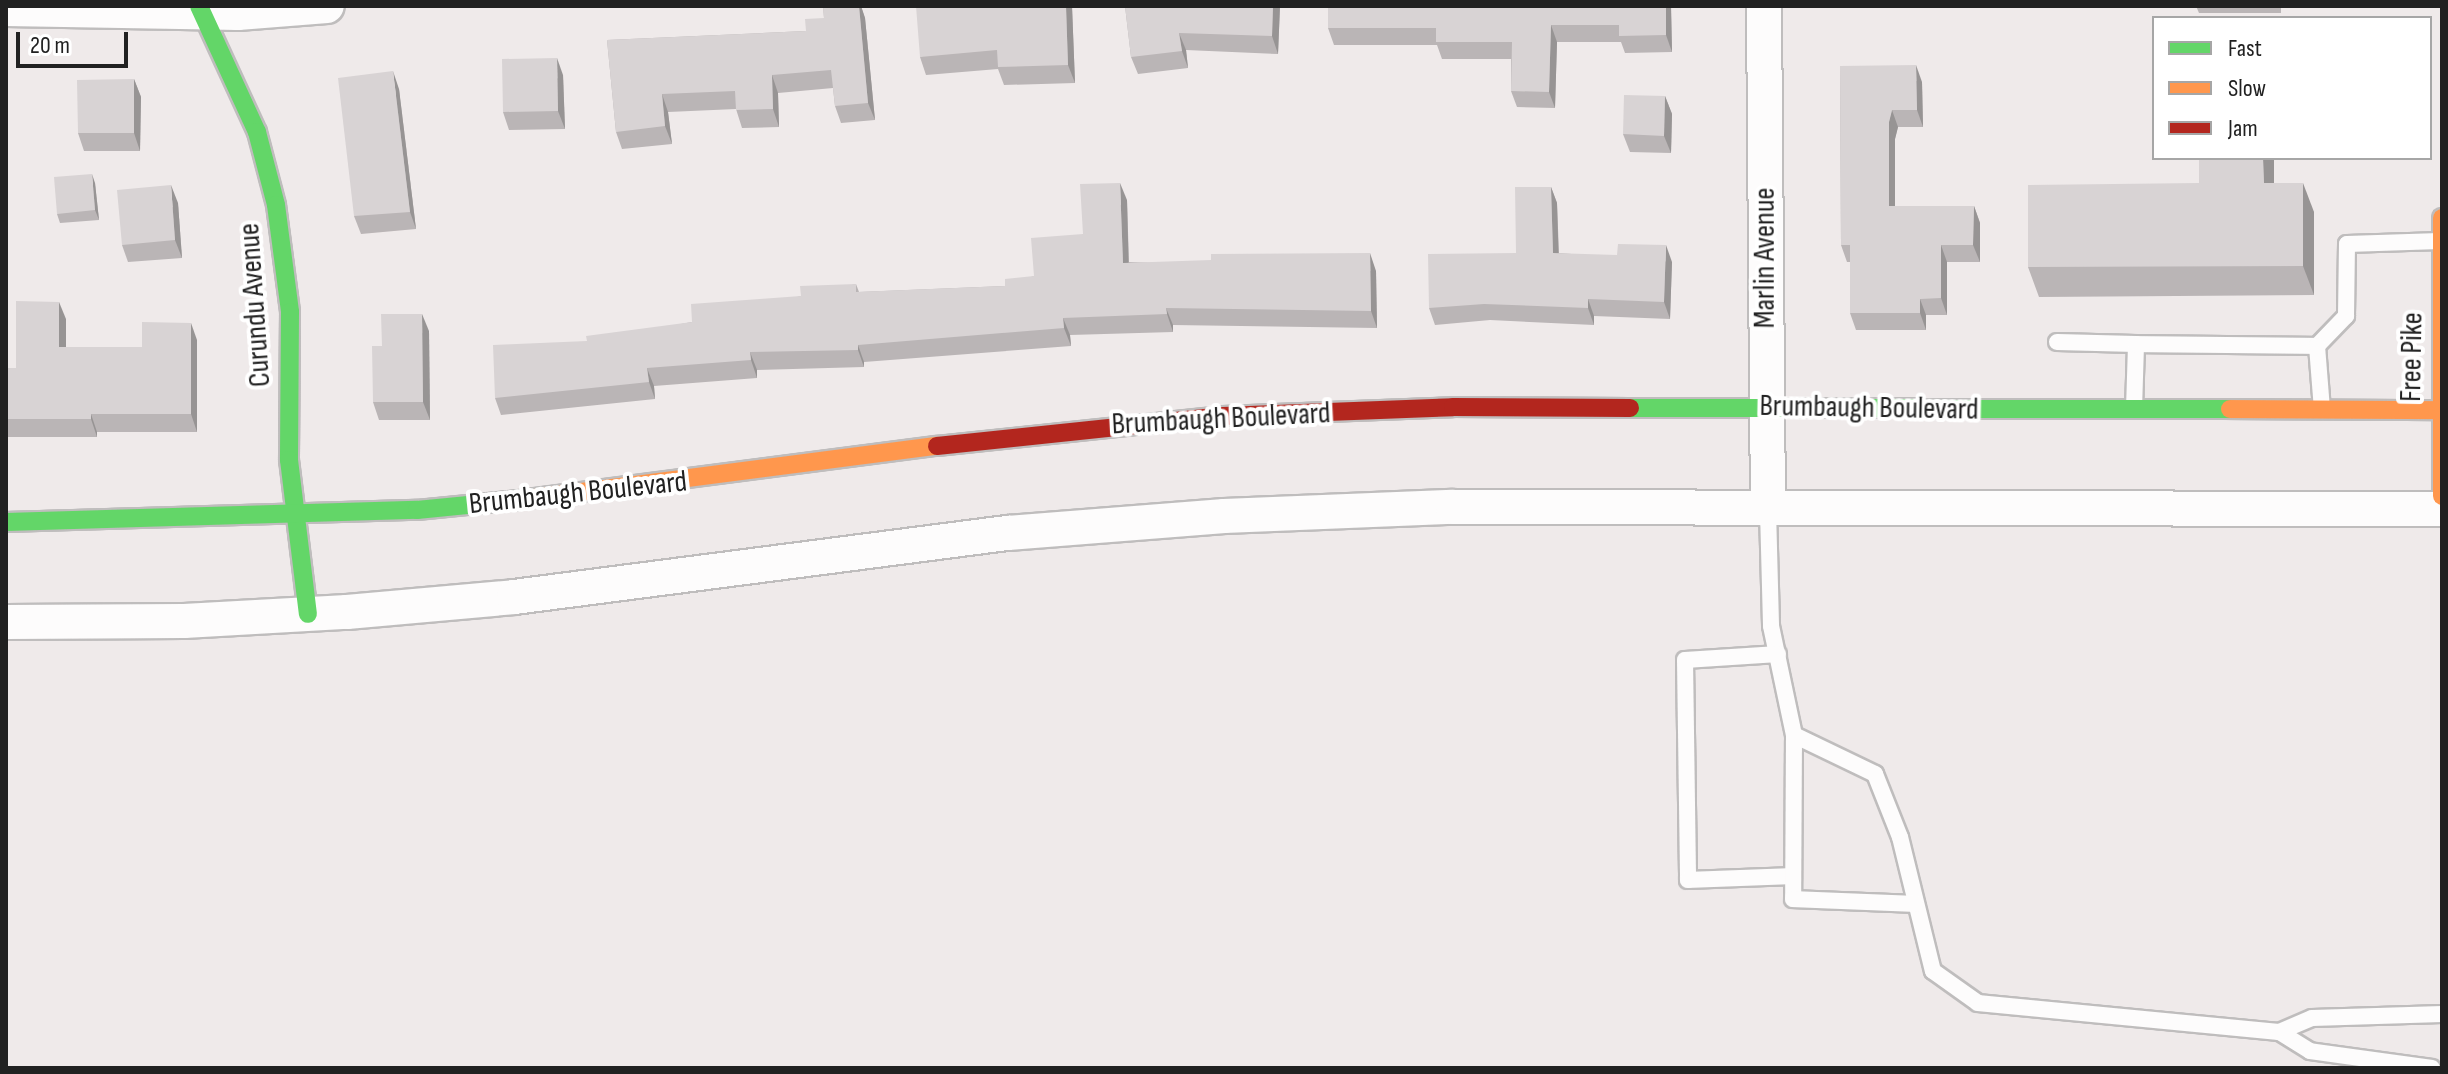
<!DOCTYPE html>
<html>
<head>
<meta charset="utf-8">
<style>
  body { margin:0 }
  #map { position:relative; width:2448px; height:1074px; overflow:hidden; background:#efeaea; font-family:"Sofia Sans Condensed",sans-serif }
  div>[style] { position:absolute }
  .roads { filter:drop-shadow(2px 0 #bfbdbd) drop-shadow(-2px 0 #bfbdbd) drop-shadow(0 2px #bfbdbd) drop-shadow(0 -2px #bfbdbd) }
  .lane>* { height:16px; margin:-8px; padding:0 8px; transform-origin:8px; border-radius:8px; background:#fdfcfc }
  .street>* { height:34px; margin:-17px; padding:0 17px; transform-origin:17px; border-radius:17px; background:#fdfcfc }
  .fast>* { height:18px; margin:-9px; padding:0 9px; transform-origin:9px; border-radius:9px; background:#63d668 }
  .slow>* { height:18px; margin:-9px; padding:0 9px; transform-origin:9px; border-radius:9px; background:#ff974d }
  .jam>* { height:18px; margin:-9px; padding:0 9px; transform-origin:9px; border-radius:9px; background:#b3261e }
  .wall>* { inset:0; background:#bab5b6 }
  .shaded-wall>* { inset:0; background:#979494 }
  .building>* { inset:0; background:#d8d3d4 }
  span { translate:-50% -50%; white-space:nowrap; text-align:center; line-height:1.15; -webkit-text-stroke:8px #fff; paint-order:stroke }
  .street-label { font-size:30px; color:#212121 }
  .frame { position:absolute; inset:0; border:8px solid #212121; pointer-events:none }
  .legend { position:absolute; left:2152px; top:16px; width:280px; height:144px; box-sizing:border-box; background:#fff; border:2px solid #a6a6a6; margin:0; padding:10px 14px; list-style:none; font-size:24px; color:#212121 }
  .legend li { display:flex; align-items:center; gap:16px; height:40px }
  .legend b { width:40px; border:2px solid #a6a6a6 }
  .scale { position:absolute; left:16px; top:32px; width:112px; height:36px; box-sizing:border-box; border:4px solid #212121; border-top:0; padding-left:10px; font-size:24px; line-height:28px; white-space:nowrap; color:#212121; -webkit-text-stroke:6px #fff; paint-order:stroke }
</style>
</head>
<body>
<div id="map">
  <div class="roads">
    <div class="lane">
      <div style="left:2057px;top:342px;width:79px;rotate:1.5deg"></div>
      <div style="left:2317px;top:346px;width:42px;rotate:-46deg"></div>
      <div style="left:2346px;top:316px;width:72px;rotate:-89.2deg"></div>
      <div style="left:2347px;top:244px;width:93px;rotate:-1.8deg"></div>
      <div style="left:2134px;top:409px;width:65px;rotate:-88.2deg"></div>
      <div style="left:2136px;top:344px;width:181px;rotate:0.6deg"></div>
      <div style="left:2317px;top:346px;width:63px;rotate:85.5deg"></div>
      <div style="left:1768px;top:510px;width:116px;rotate:88.5deg"></div>
      <div style="left:1771px;top:626px;width:111px;rotate:78.1deg"></div>
      <div style="left:1794px;top:735px;width:90px;rotate:25.7deg"></div>
      <div style="left:1875px;top:774px;width:68px;rotate:68.4deg"></div>
      <div style="left:1900px;top:837px;width:138px;rotate:76.2deg"></div>
      <div style="left:1933px;top:971px;width:55px;rotate:35.4deg"></div>
      <div style="left:1978px;top:1003px;width:302px;rotate:5.5deg"></div>
      <div style="left:1778px;top:654px;width:93px;rotate:176.3deg"></div>
      <div style="left:1685px;top:660px;width:220px;rotate:89.2deg"></div>
      <div style="left:1688px;top:880px;width:105px;rotate:-2.2deg"></div>
      <div style="left:1794px;top:735px;width:164px;rotate:90.3deg"></div>
      <div style="left:1793px;top:899px;width:122px;rotate:2.3deg"></div>
      <div style="left:2432px;top:1068px;width:123px;rotate:-172.1deg"></div>
      <div style="left:2310px;top:1051px;width:36px;rotate:-148deg"></div>
      <div style="left:2279px;top:1032px;width:36px;rotate:-23deg"></div>
      <div style="left:2312px;top:1018px;width:130px;rotate:-1.8deg"></div>
    </div>
    <div class="street">
      <div style="left:1764px;top:6px;width:504px;rotate:89.55deg"></div>
      <div style="left:6px;top:9px;width:232px;rotate:1deg"></div>
      <div style="left:238px;top:13px;width:89px;rotate:-4.5deg"></div>
      <div style="left:6px;top:622px;width:178px;rotate:-0.3deg"></div>
      <div style="left:184px;top:621px;width:163px;rotate:-3.2deg"></div>
      <div style="left:347px;top:612px;width:168px;rotate:-5.1deg"></div>
      <div style="left:514px;top:597px;width:498px;rotate:-7.4deg"></div>
      <div style="left:1008px;top:533px;width:217px;rotate:-4.5deg"></div>
      <div style="left:1224px;top:516px;width:229px;rotate:-2.3deg"></div>
      <div style="left:1453px;top:507px;width:989px;rotate:0.12deg"></div>
    </div>
    <div class="fast">
      <div style="left:199px;top:6px;width:139px;rotate:65.3deg"></div>
      <div style="left:257px;top:132px;width:75px;rotate:75.4deg"></div>
      <div style="left:276px;top:205px;width:108px;rotate:82.5deg"></div>
      <div style="left:290px;top:312px;width:148px;rotate:90.4deg"></div>
      <div style="left:289px;top:460px;width:155px;rotate:83deg"></div>
      <div style="left:1630px;top:408px;width:600px;rotate:0.1deg"></div>
      <div style="left:6px;top:522px;width:411px;rotate:-1.7deg"></div>
      <div style="left:417px;top:510px;width:102px;rotate:-5.6deg"></div>
    </div>
    <div class="slow">
      <div style="left:2442px;top:218px;width:278px;rotate:90deg"></div>
      <div style="left:2230px;top:409px;width:212px;rotate:0.3deg"></div>
      <div style="left:519px;top:500px;width:421px;rotate:-7.4deg"></div>
    </div>
    <div class="jam">
      <div style="left:937px;top:446px;width:288px;rotate:-6deg"></div>
      <div style="left:1223px;top:416px;width:230px;rotate:-2.2deg"></div>
      <div style="left:1453px;top:407px;width:177px;rotate:0.3deg"></div>
    </div>
  </div>
  <div class="wall">
    <div style="clip-path:polygon(823px 6px,861px 6px,865px 18px,875px 120px,841px 123px,835px 106px,833px 88px,778px 93px,779px 127px,742px 128px,736px 109px,668px 112px,672px 144px,622px 149px,616px 132px,607px 40px,806px 31px,824px 18px)"></div>
    <div style="clip-path:polygon(1072px 6px,1075px 83px,1004px 85px,998px 69px,926px 75px,920px 57px)"></div>
    <div style="clip-path:polygon(1125px 6px,1280px 6px,1278px 54px,1186px 50px,1188px 68px,1138px 74px,1131px 57px)"></div>
    <div style="clip-path:polygon(1671px 6px,1672px 52px,1625px 53px,1621px 42px,1557px 42px,1555px 108px,1517px 107px,1511px 91px,1511px 59px,1442px 59px,1437px 45px,1334px 45px,1328px 28px)"></div>
    <div style="clip-path:polygon(2196px 6px,2281px 6px,2281px 13px,2199px 13px)"></div>
    <div style="clip-path:polygon(1840px 66px,1922px 82px,1923px 127px,1898px 127px,1895px 139px,1895px 206px,1974px 206px,1980px 223px,1980px 262px,1947px 262px,1947px 315px,1926px 315px,1926px 330px,1856px 330px,1850px 313px,1850px 262px,1847px 262px,1841px 245px)"></div>
    <div style="clip-path:polygon(563px 75px,565px 129px,509px 130px,503px 112px)"></div>
    <div style="clip-path:polygon(134px 79px,141px 97px,140px 151px,84px 151px,78px 133px)"></div>
    <div style="clip-path:polygon(399px 89px,416px 229px,361px 234px,354px 216px)"></div>
    <div style="clip-path:polygon(1665px 96px,1672px 114px,1671px 153px,1630px 152px,1623px 134px)"></div>
    <div style="clip-path:polygon(2199px 158px,2274px 158px,2274px 183px,2314px 212px,2314px 295px,2039px 297px,2028px 267px,2199px 183px)"></div>
    <div style="clip-path:polygon(95px 183px,99px 220px,60px 223px,57px 214px)"></div>
    <div style="clip-path:polygon(1551px 187px,1557px 203px,1559px 253px,1672px 262px,1670px 319px,1594px 316px,1594px 325px,1490px 320px,1435px 325px,1429px 308px,1516px 253px)"></div>
    <div style="clip-path:polygon(1127px 200px,1129px 262px,1376px 271px,1377px 328px,1173px 325px,1173px 332px,1070px 335px,1071px 346px,864px 362px,864px 367px,757px 370px,757px 378px,654px 386px,655px 399px,501px 415px,495px 398px,587px 341px,692px 322px,801px 296px,856px 284px,859px 292px,1005px 286px,1034px 276px,1083px 234px)"></div>
    <div style="clip-path:polygon(178px 203px,182px 258px,128px 262px,122px 245px)"></div>
    <div style="clip-path:polygon(66px 319px,66px 347px,142px 347px,197px 340px,197px 432px,97px 432px,97px 437px,6px 437px,6px 368px,16px 368px)"></div>
    <div style="clip-path:polygon(429px 331px,430px 420px,379px 420px,373px 402px,382px 346px)"></div>
  </div>
  <div class="shaded-wall">
    <div style="clip-path:polygon(859px 6px,861px 6px,865px 18px,875px 120px,868px 103px)"></div>
    <div style="clip-path:polygon(1066px 6px,1072px 6px,1075px 83px,1068px 65px)"></div>
    <div style="clip-path:polygon(1273px 6px,1280px 6px,1278px 54px,1272px 36px)"></div>
    <div style="clip-path:polygon(1666px 6px,1671px 6px,1672px 52px,1666px 35px)"></div>
    <div style="clip-path:polygon(1551px 25px,1557px 42px,1555px 108px,1549px 92px)"></div>
    <div style="clip-path:polygon(1179px 33px,1186px 50px,1188px 68px,1182px 51px)"></div>
    <div style="clip-path:polygon(557px 58px,563px 75px,565px 129px,558px 111px)"></div>
    <div style="clip-path:polygon(1916px 65px,1922px 82px,1923px 127px,1917px 110px)"></div>
    <div style="clip-path:polygon(393px 71px,399px 89px,416px 229px,410px 212px)"></div>
    <div style="clip-path:polygon(772px 75px,778px 93px,779px 127px,773px 109px)"></div>
    <div style="clip-path:polygon(134px 79px,141px 97px,140px 151px,134px 133px)"></div>
    <div style="clip-path:polygon(662px 94px,668px 112px,672px 144px,665px 126px)"></div>
    <div style="clip-path:polygon(1665px 96px,1672px 114px,1671px 153px,1664px 136px)"></div>
    <div style="clip-path:polygon(1892px 110px,1898px 127px,1895px 139px,1895px 223px,1889px 206px,1889px 122px)"></div>
    <div style="clip-path:polygon(2263px 158px,2274px 158px,2274px 212px,2264px 183px)"></div>
    <div style="clip-path:polygon(92px 174px,95px 183px,99px 220px,95px 210px)"></div>
    <div style="clip-path:polygon(1120px 183px,1127px 200px,1129px 280px,1123px 263px)"></div>
    <div style="clip-path:polygon(2303px 183px,2314px 212px,2314px 295px,2303px 266px)"></div>
    <div style="clip-path:polygon(171px 185px,178px 203px,182px 258px,175px 240px)"></div>
    <div style="clip-path:polygon(1551px 187px,1557px 203px,1559px 269px,1553px 253px)"></div>
    <div style="clip-path:polygon(1974px 206px,1980px 223px,1980px 262px,1973px 245px)"></div>
    <div style="clip-path:polygon(1666px 245px,1672px 262px,1670px 319px,1664px 302px)"></div>
    <div style="clip-path:polygon(1941px 245px,1947px 262px,1947px 315px,1941px 298px)"></div>
    <div style="clip-path:polygon(1370px 253px,1376px 271px,1377px 328px,1371px 311px)"></div>
    <div style="clip-path:polygon(1588px 299px,1594px 316px,1594px 325px,1588px 308px)"></div>
    <div style="clip-path:polygon(1920px 299px,1926px 315px,1926px 330px,1920px 313px)"></div>
    <div style="clip-path:polygon(59px 302px,66px 319px,66px 365px,59px 347px)"></div>
    <div style="clip-path:polygon(1166px 308px,1173px 325px,1173px 332px,1167px 314px)"></div>
    <div style="clip-path:polygon(422px 314px,429px 331px,430px 420px,423px 402px)"></div>
    <div style="clip-path:polygon(1063px 318px,1070px 335px,1071px 346px,1064px 328px)"></div>
    <div style="clip-path:polygon(191px 323px,197px 340px,197px 432px,191px 414px)"></div>
    <div style="clip-path:polygon(858px 345px,864px 362px,864px 367px,858px 350px)"></div>
    <div style="clip-path:polygon(750px 352px,757px 370px,757px 378px,751px 360px)"></div>
    <div style="clip-path:polygon(647px 368px,654px 386px,655px 399px,649px 382px)"></div>
    <div style="clip-path:polygon(91px 414px,97px 432px,97px 437px,91px 419px)"></div>
  </div>
  <div class="building">
    <div style="clip-path:polygon(823px 6px,859px 6px,868px 103px,835px 106px,831px 70px,772px 75px,773px 109px,736px 110px,735px 91px,662px 94px,665px 126px,616px 132px,607px 40px,806px 31px,805px 19px,824px 18px)"></div>
    <div style="clip-path:polygon(916px 6px,1066px 6px,1068px 65px,998px 67px,997px 50px,920px 57px)"></div>
    <div style="clip-path:polygon(1125px 6px,1273px 6px,1272px 36px,1179px 33px,1182px 51px,1131px 57px)"></div>
    <div style="clip-path:polygon(1328px 6px,1666px 6px,1666px 35px,1619px 36px,1619px 25px,1551px 25px,1549px 92px,1511px 91px,1512px 42px,1436px 42px,1436px 28px,1328px 28px)"></div>
    <div style="clip-path:polygon(557px 58px,558px 111px,503px 112px,502px 59px)"></div>
    <div style="clip-path:polygon(1916px 65px,1917px 110px,1892px 110px,1889px 122px,1889px 206px,1974px 206px,1973px 245px,1941px 245px,1941px 298px,1920px 299px,1920px 313px,1850px 313px,1850px 245px,1841px 245px,1840px 66px)"></div>
    <div style="clip-path:polygon(393px 71px,410px 212px,354px 216px,338px 78px)"></div>
    <div style="clip-path:polygon(134px 79px,134px 133px,78px 133px,77px 80px)"></div>
    <div style="clip-path:polygon(1624px 95px,1665px 96px,1664px 136px,1623px 134px)"></div>
    <div style="clip-path:polygon(2199px 158px,2263px 158px,2264px 183px,2303px 183px,2303px 266px,2028px 267px,2028px 185px,2199px 183px)"></div>
    <div style="clip-path:polygon(92px 174px,95px 210px,57px 214px,54px 177px)"></div>
    <div style="clip-path:polygon(1120px 183px,1123px 263px,1211px 260px,1211px 254px,1370px 253px,1371px 311px,1166px 308px,1167px 314px,1063px 318px,1064px 328px,858px 345px,858px 350px,750px 352px,751px 360px,647px 368px,649px 382px,495px 398px,493px 345px,587px 341px,586px 336px,692px 322px,691px 304px,801px 296px,800px 286px,856px 284px,856px 292px,1005px 286px,1005px 279px,1034px 276px,1031px 238px,1083px 234px,1080px 184px)"></div>
    <div style="clip-path:polygon(171px 185px,175px 240px,122px 245px,117px 190px)"></div>
    <div style="clip-path:polygon(1515px 187px,1551px 187px,1553px 253px,1617px 255px,1618px 244px,1666px 245px,1664px 302px,1588px 299px,1588px 308px,1484px 304px,1429px 308px,1428px 254px,1516px 253px)"></div>
    <div style="clip-path:polygon(16px 301px,59px 302px,59px 347px,142px 347px,142px 322px,191px 323px,191px 414px,91px 414px,91px 419px,6px 419px,6px 368px,16px 368px)"></div>
    <div style="clip-path:polygon(381px 314px,422px 314px,423px 402px,373px 402px,372px 346px,382px 346px)"></div>
  </div>
  <div class="street-label">
    <span style="left:1765px;top:258px;rotate:-90deg">Marlin Avenue</span>
    <span style="left:255px;top:305px;rotate:-94deg">Curundu Avenue</span>
    <span style="left:2412px;top:357px;rotate:-89deg">Free Pike</span>
    <span style="left:1869px;top:408px;rotate:1deg">Brumbaugh Boulevard</span>
    <span style="left:1221px;top:419px;rotate:-3deg">Brumbaugh Boulevard</span>
    <span style="left:578px;top:493px;rotate:-6deg">Brumbaugh Boulevard</span>
  </div>
  <div class="frame"></div>
  <ul class="legend">
  <li><b style="height:10px;background:#63d668"></b>Fast</li>
  <li><b style="height:10px;background:#ff974d"></b>Slow</li>
  <li><b style="height:10px;background:#b3261e"></b>Jam</li>
  </ul>
  <div class="scale">20 m</div>
</div>
</body>
</html>
